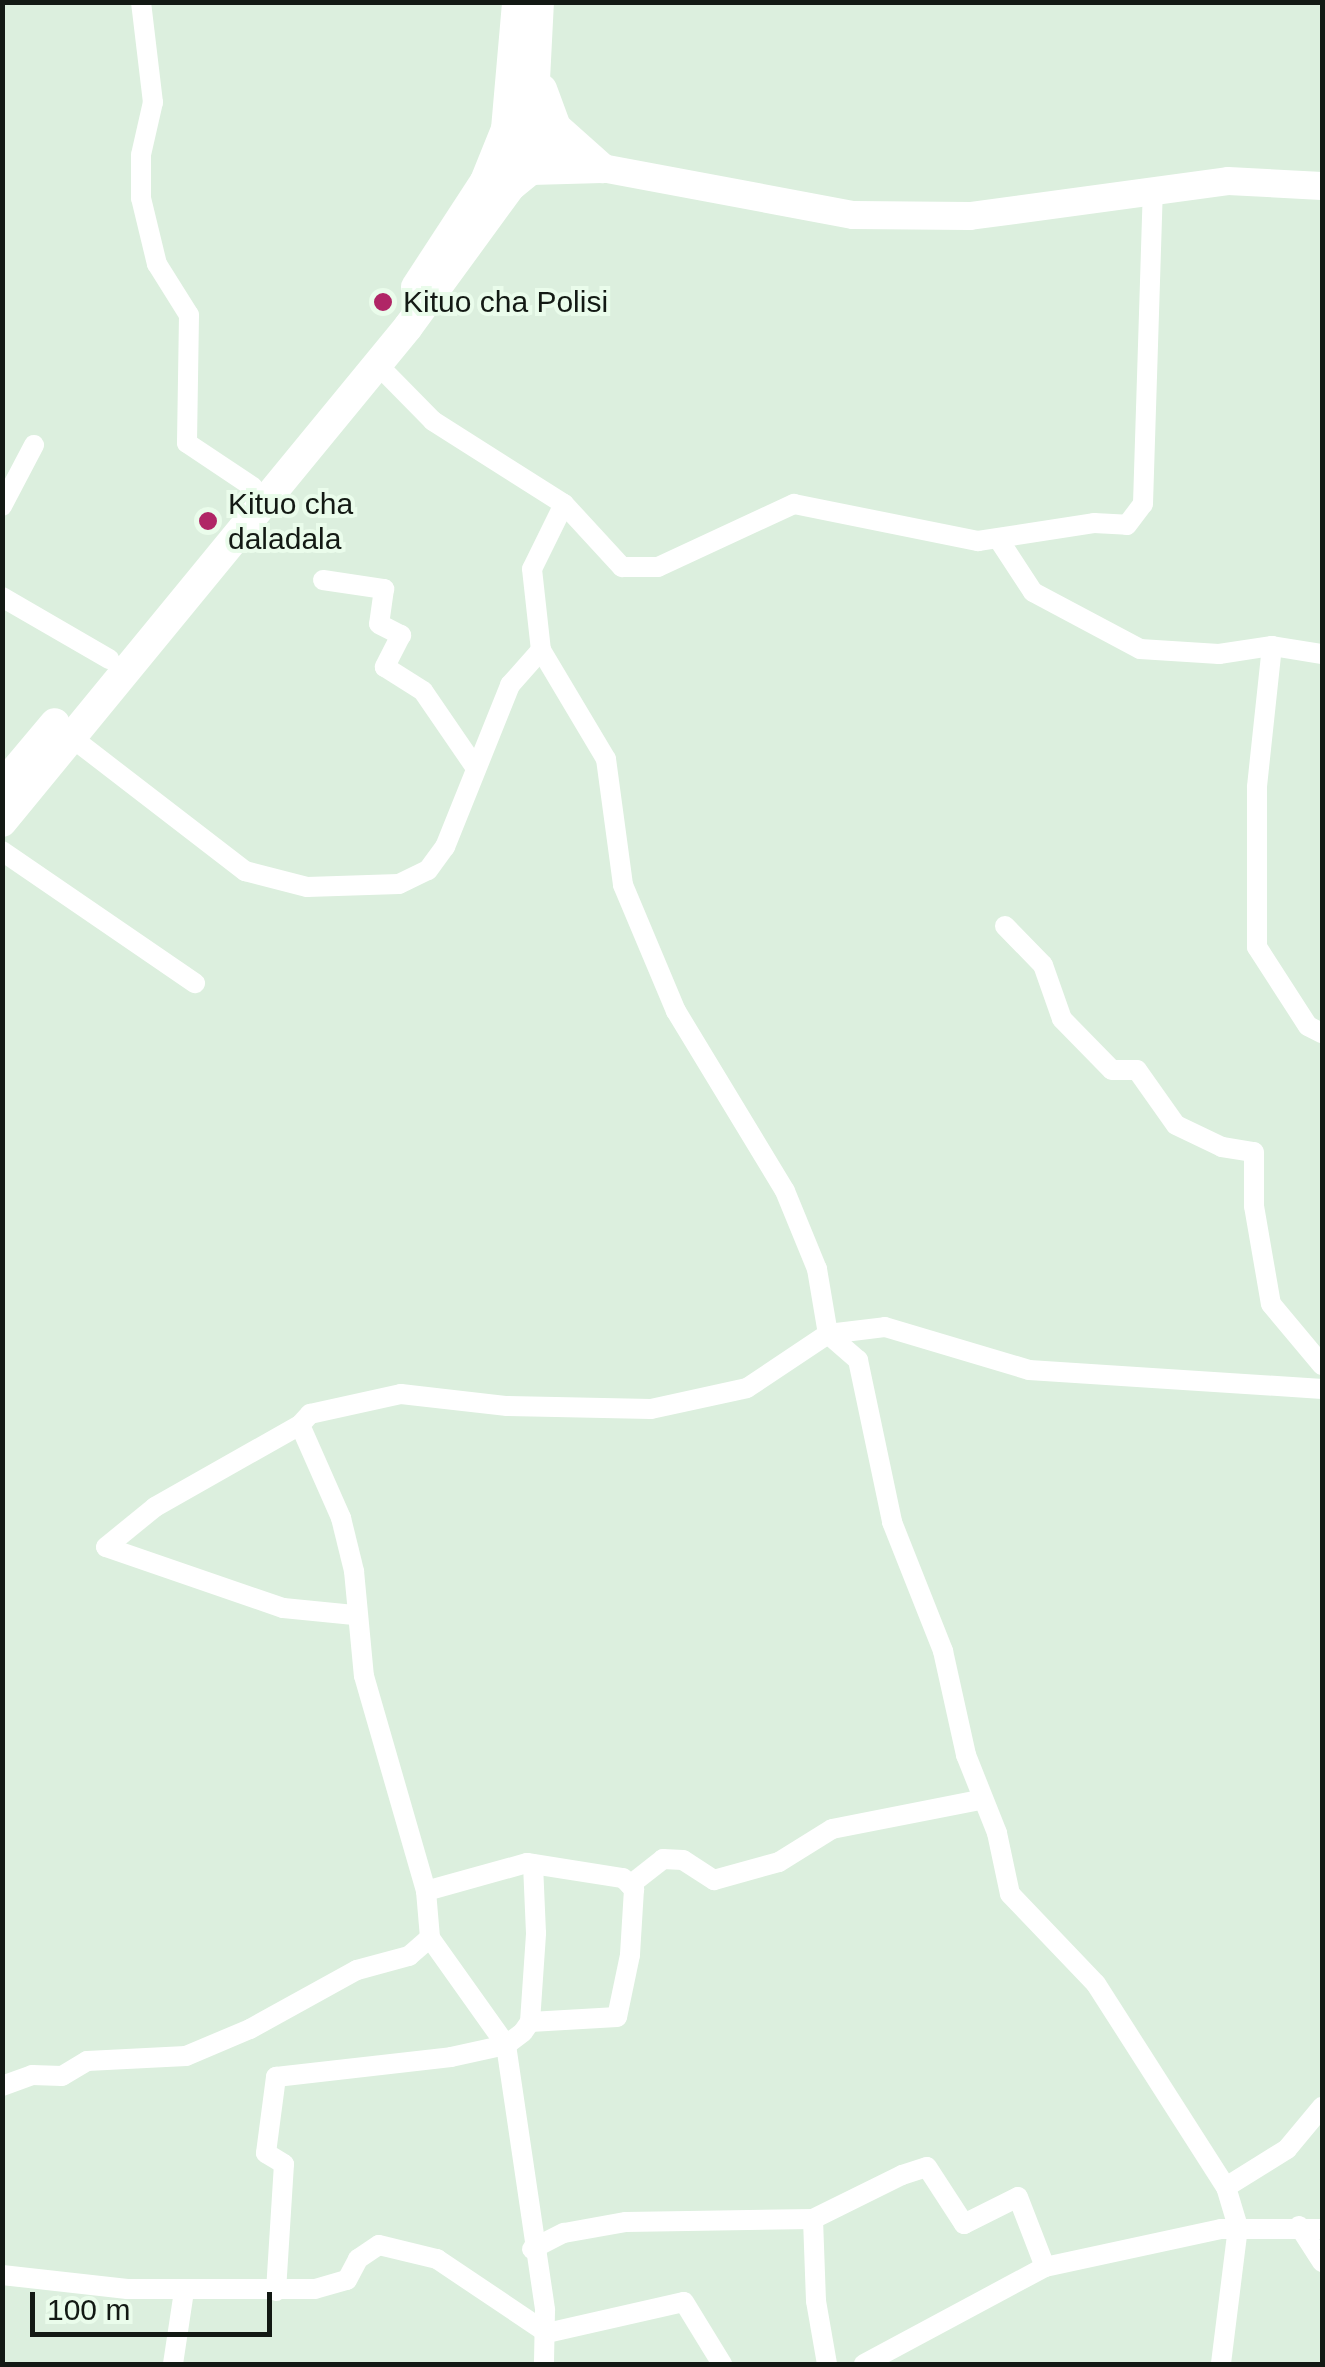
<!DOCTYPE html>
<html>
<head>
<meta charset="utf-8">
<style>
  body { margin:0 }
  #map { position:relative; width:1325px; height:2367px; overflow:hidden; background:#dcefde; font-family:Helvetica,sans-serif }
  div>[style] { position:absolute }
  .street>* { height:20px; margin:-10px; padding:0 10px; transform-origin:10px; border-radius:10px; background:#fff }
  .secondary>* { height:28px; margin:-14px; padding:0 14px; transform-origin:14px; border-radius:14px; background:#fff }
  .primary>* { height:30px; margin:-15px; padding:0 15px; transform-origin:15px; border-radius:15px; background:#fff }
  .dots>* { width:28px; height:28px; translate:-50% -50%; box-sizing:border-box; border:5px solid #eafceb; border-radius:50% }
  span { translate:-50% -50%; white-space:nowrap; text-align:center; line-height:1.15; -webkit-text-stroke:8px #eafceb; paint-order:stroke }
  .poi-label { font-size:30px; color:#131914 }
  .left { translate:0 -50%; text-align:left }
  .frame { position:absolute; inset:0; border:5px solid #131914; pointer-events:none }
  .scale { position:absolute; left:30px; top:2292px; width:242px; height:45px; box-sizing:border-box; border:5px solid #131914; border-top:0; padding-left:12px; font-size:30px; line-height:35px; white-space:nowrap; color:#131914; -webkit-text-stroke:8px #eafceb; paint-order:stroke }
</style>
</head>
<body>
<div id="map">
  <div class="street">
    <div style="left:141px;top:2px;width:101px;rotate:83.2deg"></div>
    <div style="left:153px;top:102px;width:54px;rotate:102.8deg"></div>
    <div style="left:141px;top:155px;width:43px;rotate:90deg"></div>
    <div style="left:141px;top:198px;width:68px;rotate:76.4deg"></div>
    <div style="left:157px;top:264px;width:60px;rotate:57.9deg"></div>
    <div style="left:189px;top:315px;width:128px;rotate:90.9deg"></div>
    <div style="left:187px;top:443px;width:79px;rotate:33.7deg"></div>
    <div style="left:377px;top:364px;width:80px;rotate:45.5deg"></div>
    <div style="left:433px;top:421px;width:155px;rotate:32.4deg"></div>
    <div style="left:564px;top:504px;width:86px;rotate:47.4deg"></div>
    <div style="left:622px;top:567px;width:36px"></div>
    <div style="left:658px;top:567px;width:150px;rotate:-24.9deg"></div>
    <div style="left:794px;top:504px;width:188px;rotate:11.4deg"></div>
    <div style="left:978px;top:541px;width:117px;rotate:-8.8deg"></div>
    <div style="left:1094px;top:523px;width:33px;rotate:3deg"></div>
    <div style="left:1127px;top:525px;width:26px;rotate:-53deg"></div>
    <div style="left:1143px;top:504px;width:315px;rotate:-88.2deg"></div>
    <div style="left:564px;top:504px;width:72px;rotate:116.2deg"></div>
    <div style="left:532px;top:569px;width:81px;rotate:83.7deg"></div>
    <div style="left:541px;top:650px;width:127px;rotate:59.2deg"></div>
    <div style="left:606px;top:759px;width:127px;rotate:82.3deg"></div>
    <div style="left:623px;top:885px;width:137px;rotate:67.2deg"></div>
    <div style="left:676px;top:1011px;width:210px;rotate:58.8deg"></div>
    <div style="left:785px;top:1191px;width:84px;rotate:67.7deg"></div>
    <div style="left:817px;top:1269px;width:66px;rotate:80.4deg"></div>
    <div style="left:828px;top:1334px;width:40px;rotate:41deg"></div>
    <div style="left:858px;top:1360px;width:166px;rotate:78.1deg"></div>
    <div style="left:892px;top:1522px;width:139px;rotate:68.4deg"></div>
    <div style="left:943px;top:1651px;width:107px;rotate:77.5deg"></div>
    <div style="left:966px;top:1755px;width:84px;rotate:68.3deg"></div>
    <div style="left:997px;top:1833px;width:62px;rotate:78deg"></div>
    <div style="left:1010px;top:1894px;width:124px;rotate:46.3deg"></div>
    <div style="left:1096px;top:1984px;width:241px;rotate:57.4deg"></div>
    <div style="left:1226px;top:2187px;width:42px;rotate:73.3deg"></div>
    <div style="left:1238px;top:2227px;width:138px;rotate:97.1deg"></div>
    <div style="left:2px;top:506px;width:69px;rotate:-62.3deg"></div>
    <div style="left:999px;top:540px;width:62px;rotate:56.8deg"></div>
    <div style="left:1033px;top:592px;width:121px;rotate:28deg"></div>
    <div style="left:1140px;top:649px;width:79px;rotate:3.6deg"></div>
    <div style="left:1219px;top:654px;width:54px;rotate:-8.6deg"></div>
    <div style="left:1272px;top:646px;width:51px;rotate:9.1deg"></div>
    <div style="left:323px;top:580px;width:62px;rotate:8.4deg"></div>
    <div style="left:384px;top:589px;width:35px;rotate:98deg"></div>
    <div style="left:379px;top:624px;width:25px;rotate:27deg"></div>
    <div style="left:401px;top:635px;width:36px;rotate:117deg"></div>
    <div style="left:385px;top:667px;width:45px;rotate:32.3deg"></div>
    <div style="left:423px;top:691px;width:92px;rotate:55.6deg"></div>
    <div style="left:2px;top:597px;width:124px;rotate:30.1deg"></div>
    <div style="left:1272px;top:646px;width:142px;rotate:96.1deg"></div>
    <div style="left:1257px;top:787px;width:160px;rotate:90deg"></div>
    <div style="left:1257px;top:947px;width:94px;rotate:57.2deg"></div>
    <div style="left:1308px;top:1026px;width:16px;rotate:27deg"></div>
    <div style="left:71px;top:737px;width:220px;rotate:37.6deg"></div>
    <div style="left:245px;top:871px;width:64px;rotate:14.5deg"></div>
    <div style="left:307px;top:887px;width:92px;rotate:-1.9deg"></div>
    <div style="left:399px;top:884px;width:32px;rotate:-26deg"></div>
    <div style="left:428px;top:870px;width:29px;rotate:-54deg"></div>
    <div style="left:445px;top:847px;width:175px;rotate:-68.1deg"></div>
    <div style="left:510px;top:685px;width:47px;rotate:-48.5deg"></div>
    <div style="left:2px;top:851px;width:234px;rotate:34.4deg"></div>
    <div style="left:1005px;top:926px;width:54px;rotate:45.7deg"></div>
    <div style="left:1043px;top:965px;width:57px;rotate:70.6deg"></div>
    <div style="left:1062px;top:1019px;width:71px;rotate:45.6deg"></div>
    <div style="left:1112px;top:1070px;width:25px"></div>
    <div style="left:1137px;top:1070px;width:67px;rotate:54.7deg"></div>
    <div style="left:1176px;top:1125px;width:51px;rotate:25.6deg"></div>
    <div style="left:1222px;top:1147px;width:32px;rotate:9deg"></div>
    <div style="left:1254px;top:1152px;width:54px;rotate:90deg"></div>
    <div style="left:1254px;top:1206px;width:99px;rotate:80.2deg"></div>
    <div style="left:1271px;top:1304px;width:80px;rotate:50.1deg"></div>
    <div style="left:300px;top:1425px;width:102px;rotate:66.2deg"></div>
    <div style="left:341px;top:1518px;width:55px;rotate:76.2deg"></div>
    <div style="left:354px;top:1571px;width:105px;rotate:84.6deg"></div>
    <div style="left:364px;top:1676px;width:224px;rotate:73.9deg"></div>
    <div style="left:426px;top:1891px;width:47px;rotate:85.1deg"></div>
    <div style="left:430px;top:1938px;width:131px;rotate:54.6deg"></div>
    <div style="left:506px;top:2045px;width:268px;rotate:81.6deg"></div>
    <div style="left:545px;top:2310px;width:54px;rotate:91.1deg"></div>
    <div style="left:354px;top:1615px;width:71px;rotate:-174.4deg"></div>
    <div style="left:283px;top:1608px;width:187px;rotate:-161deg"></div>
    <div style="left:106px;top:1547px;width:63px;rotate:-39.2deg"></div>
    <div style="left:155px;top:1507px;width:167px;rotate:-29.5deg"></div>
    <div style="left:300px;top:1425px;width:15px;rotate:-48deg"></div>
    <div style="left:310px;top:1414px;width:93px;rotate:-12.4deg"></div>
    <div style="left:401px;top:1394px;width:107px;rotate:6.5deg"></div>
    <div style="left:507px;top:1406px;width:144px;rotate:1.2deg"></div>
    <div style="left:651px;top:1409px;width:98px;rotate:-12.3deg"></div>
    <div style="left:747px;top:1388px;width:97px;rotate:-33.7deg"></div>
    <div style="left:828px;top:1334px;width:57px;rotate:-7deg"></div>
    <div style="left:885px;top:1327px;width:150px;rotate:16.6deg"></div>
    <div style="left:1029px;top:1370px;width:294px;rotate:3.7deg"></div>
    <div style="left:630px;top:1885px;width:42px;rotate:-38.2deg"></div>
    <div style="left:663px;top:1859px;width:20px;rotate:3deg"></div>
    <div style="left:683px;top:1860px;width:37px;rotate:33deg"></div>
    <div style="left:714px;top:1880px;width:67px;rotate:-15.5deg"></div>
    <div style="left:779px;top:1862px;width:62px;rotate:-31.9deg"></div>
    <div style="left:832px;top:1829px;width:151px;rotate:-11.1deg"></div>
    <div style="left:426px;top:1891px;width:105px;rotate:-15.5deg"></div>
    <div style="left:527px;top:1863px;width:97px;rotate:8.9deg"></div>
    <div style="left:623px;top:1878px;width:16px;rotate:45deg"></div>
    <div style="left:634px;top:1889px;width:66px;rotate:93.5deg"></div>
    <div style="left:630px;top:1955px;width:63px;rotate:101.8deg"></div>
    <div style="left:617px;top:2017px;width:87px;rotate:176.7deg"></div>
    <div style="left:2px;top:2086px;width:32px;rotate:-20deg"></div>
    <div style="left:32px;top:2075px;width:30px;rotate:2deg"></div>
    <div style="left:62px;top:2076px;width:29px;rotate:-31deg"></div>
    <div style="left:87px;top:2061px;width:99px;rotate:-2.9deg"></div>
    <div style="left:186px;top:2056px;width:69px;rotate:-22.9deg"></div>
    <div style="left:250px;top:2029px;width:122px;rotate:-28.9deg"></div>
    <div style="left:357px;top:1970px;width:54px;rotate:-15.1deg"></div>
    <div style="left:409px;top:1956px;width:28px;rotate:-41deg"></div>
    <div style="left:1226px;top:2187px;width:72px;rotate:-31.9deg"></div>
    <div style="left:1287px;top:2149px;width:55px;rotate:-50.2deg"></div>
    <div style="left:1299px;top:2226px;width:43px;rotate:57.4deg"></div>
    <div style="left:532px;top:2249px;width:36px;rotate:-27deg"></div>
    <div style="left:564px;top:2233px;width:63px;rotate:-10.1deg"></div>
    <div style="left:626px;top:2222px;width:187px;rotate:-0.9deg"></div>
    <div style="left:2px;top:2275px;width:126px;rotate:6.4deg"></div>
    <div style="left:127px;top:2289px;width:188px"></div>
    <div style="left:315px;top:2289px;width:33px;rotate:-16deg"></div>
    <div style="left:347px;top:2280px;width:24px;rotate:-62deg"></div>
    <div style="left:358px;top:2259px;width:25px;rotate:-34deg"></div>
    <div style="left:379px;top:2245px;width:60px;rotate:13.6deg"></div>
    <div style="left:437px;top:2259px;width:133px;rotate:33.9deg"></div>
    <div style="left:547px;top:2333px;width:140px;rotate:-12.8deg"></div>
    <div style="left:684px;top:2302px;width:73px;rotate:58.5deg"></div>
    <div style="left:276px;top:2291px;width:127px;rotate:-86.4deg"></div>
    <div style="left:284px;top:2164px;width:21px;rotate:-149deg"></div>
    <div style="left:266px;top:2153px;width:77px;rotate:-82.5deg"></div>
    <div style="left:276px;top:2077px;width:176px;rotate:-6.5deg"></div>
    <div style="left:451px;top:2057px;width:56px;rotate:-12.3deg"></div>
    <div style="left:506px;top:2045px;width:21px;rotate:-37deg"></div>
    <div style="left:523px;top:2032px;width:12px;rotate:-55deg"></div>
    <div style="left:530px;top:2022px;width:89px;rotate:-86.1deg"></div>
    <div style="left:536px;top:1933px;width:69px;rotate:-92.5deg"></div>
    <div style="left:173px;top:2364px;width:74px;rotate:-81.4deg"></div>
    <div style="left:827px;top:2364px;width:64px;rotate:-99.9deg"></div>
    <div style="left:816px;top:2301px;width:82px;rotate:-92.1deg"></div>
    <div style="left:813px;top:2219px;width:99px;rotate:-26.3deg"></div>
    <div style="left:902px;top:2175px;width:26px;rotate:-18deg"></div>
    <div style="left:927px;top:2167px;width:68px;rotate:57deg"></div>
    <div style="left:964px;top:2224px;width:60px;rotate:-26.6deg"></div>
    <div style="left:1018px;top:2197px;width:75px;rotate:68.9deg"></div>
    <div style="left:864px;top:2364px;width:205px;rotate:-28.2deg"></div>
    <div style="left:1045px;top:2267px;width:180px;rotate:-12.2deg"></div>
    <div style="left:1221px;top:2229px;width:101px"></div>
  </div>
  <div class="secondary">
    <div style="left:513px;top:132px;width:96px;rotate:22deg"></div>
    <div style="left:602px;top:168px;width:255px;rotate:10.6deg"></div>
    <div style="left:853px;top:215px;width:117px;rotate:0.5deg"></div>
    <div style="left:970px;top:216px;width:260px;rotate:-7.7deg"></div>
    <div style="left:1228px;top:181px;width:94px;rotate:3deg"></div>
  </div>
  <div class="primary">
    <div style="left:542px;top:89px;width:40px;rotate:69.8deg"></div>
    <div style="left:556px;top:127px;width:62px;rotate:41.7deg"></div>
    <div style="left:511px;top:186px;width:26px;rotate:-39deg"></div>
    <div style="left:531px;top:170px;width:71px;rotate:-1.6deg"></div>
    <div style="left:416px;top:287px;width:126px;rotate:-56.9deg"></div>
    <div style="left:485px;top:181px;width:56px;rotate:-68deg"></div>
    <div style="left:506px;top:129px;width:127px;rotate:-85deg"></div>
    <div style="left:2px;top:786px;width:82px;rotate:-49.9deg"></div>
    <div style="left:2px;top:822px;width:640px;rotate:-50.64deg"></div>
    <div style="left:408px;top:327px;width:175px;rotate:-53.9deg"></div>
    <div style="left:511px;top:186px;width:51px;rotate:-65.9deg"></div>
    <div style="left:532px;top:139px;width:137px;rotate:-87.1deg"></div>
  </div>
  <div class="dots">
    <div style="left:383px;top:302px;background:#b02666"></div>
    <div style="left:208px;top:521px;background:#b02666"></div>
  </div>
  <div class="poi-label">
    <span class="left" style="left:403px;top:302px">Kituo cha Polisi</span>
    <span class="left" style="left:228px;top:521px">Kituo cha<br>daladala</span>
  </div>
  <div class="frame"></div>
  <div class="scale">100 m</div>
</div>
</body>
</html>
